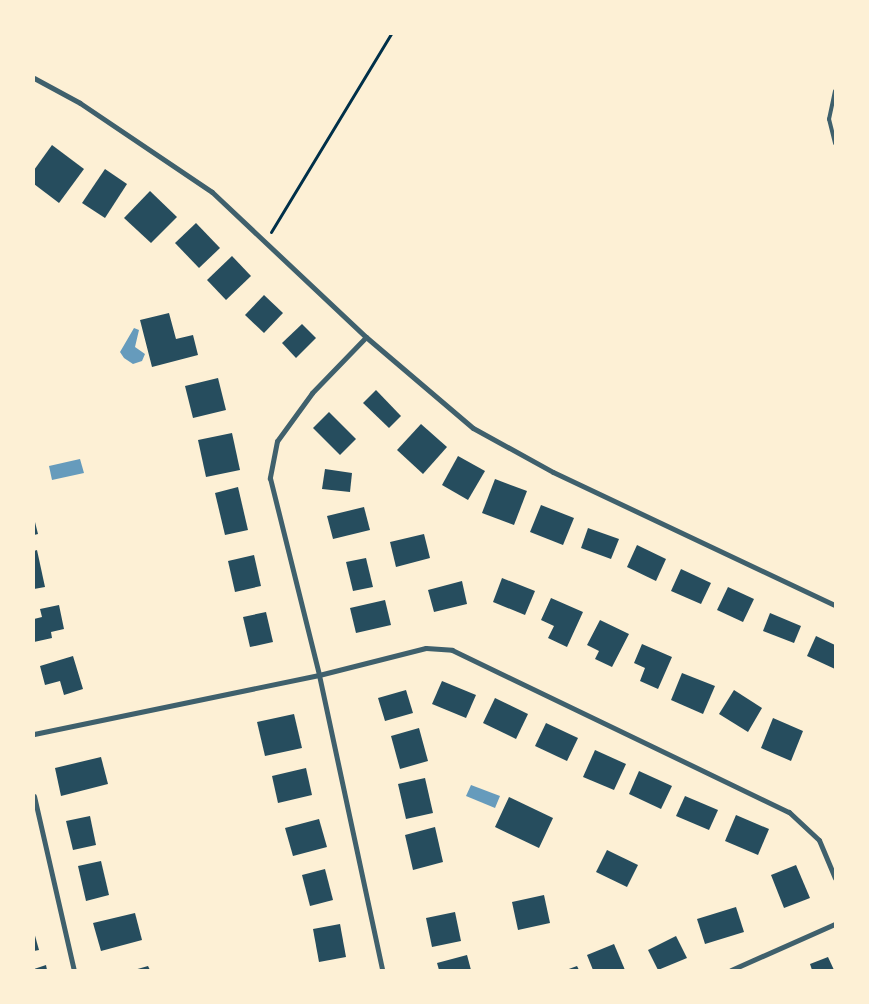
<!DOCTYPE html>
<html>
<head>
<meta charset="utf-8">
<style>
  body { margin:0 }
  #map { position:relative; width:869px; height:1004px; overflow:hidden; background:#fdf0d5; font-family:Figtree,sans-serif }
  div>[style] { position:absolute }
  .water>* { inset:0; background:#669bbc }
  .building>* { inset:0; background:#264d5e }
  .path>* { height:3px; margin:-1.5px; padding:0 1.5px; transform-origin:1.5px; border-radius:1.5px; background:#003049 }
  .service>* { height:4px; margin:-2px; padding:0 2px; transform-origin:2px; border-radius:2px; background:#3f606c }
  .minor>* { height:5px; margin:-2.5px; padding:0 2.5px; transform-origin:2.5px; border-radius:2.5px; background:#3f606c }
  span { translate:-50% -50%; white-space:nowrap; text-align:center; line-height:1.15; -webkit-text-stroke:4px #fdf0d5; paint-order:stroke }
  .frame { position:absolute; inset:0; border:35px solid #fdf0d5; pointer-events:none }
</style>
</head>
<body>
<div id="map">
  <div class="water">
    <div style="clip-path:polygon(134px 328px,139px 330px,135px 347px,145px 354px,142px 361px,133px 364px,124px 358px,120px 352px)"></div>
    <div style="clip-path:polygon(80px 459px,84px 473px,52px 480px,49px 466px)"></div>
    <div style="clip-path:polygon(471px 785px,500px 796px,495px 808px,466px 796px)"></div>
  </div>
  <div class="building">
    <div style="clip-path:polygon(52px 145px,84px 169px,59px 203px,34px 184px,34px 170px)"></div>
    <div style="clip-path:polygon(105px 169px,127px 184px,105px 218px,82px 203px)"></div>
    <div style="clip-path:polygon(150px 191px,177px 217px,151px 243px,124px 218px)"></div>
    <div style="clip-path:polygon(196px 223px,220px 248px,199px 268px,175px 243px)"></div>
    <div style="clip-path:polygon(232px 256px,251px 276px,226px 300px,207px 280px)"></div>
    <div style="clip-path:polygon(264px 295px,283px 313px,264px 333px,245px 315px)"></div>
    <div style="clip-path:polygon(169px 313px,176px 339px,193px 335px,198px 355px,152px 367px,140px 320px)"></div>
    <div style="clip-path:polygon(302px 324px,316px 338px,296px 358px,282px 343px)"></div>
    <div style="clip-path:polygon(218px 378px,226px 410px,193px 418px,185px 386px)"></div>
    <div style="clip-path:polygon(376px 390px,401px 416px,389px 428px,363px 403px)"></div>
    <div style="clip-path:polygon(329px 412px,356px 439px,340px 455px,313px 428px)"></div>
    <div style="clip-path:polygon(421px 424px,447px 447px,423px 474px,397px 450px)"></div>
    <div style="clip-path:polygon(232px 433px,240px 470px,206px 477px,198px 440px)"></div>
    <div style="clip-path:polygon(458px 456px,485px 471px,468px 500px,442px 485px)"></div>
    <div style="clip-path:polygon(325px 469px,352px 473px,350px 492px,322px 489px)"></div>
    <div style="clip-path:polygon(495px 479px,527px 491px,514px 525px,482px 513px)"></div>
    <div style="clip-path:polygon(238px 487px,248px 530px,225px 535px,215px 493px)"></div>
    <div style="clip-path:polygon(541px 505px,574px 518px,563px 545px,530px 532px)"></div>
    <div style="clip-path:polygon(364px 507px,370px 530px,333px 539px,327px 516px)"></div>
    <div style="clip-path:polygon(34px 518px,38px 534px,34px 535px)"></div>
    <div style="clip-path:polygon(588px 528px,619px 539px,611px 559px,581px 548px)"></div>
    <div style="clip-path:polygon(424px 534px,430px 558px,396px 567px,390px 542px)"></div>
    <div style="clip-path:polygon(637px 545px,666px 559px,656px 581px,627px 567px)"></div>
    <div style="clip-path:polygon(37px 550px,45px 587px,34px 589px,34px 551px)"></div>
    <div style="clip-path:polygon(254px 555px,261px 586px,235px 592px,228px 561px)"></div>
    <div style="clip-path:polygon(366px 558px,373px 587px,353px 591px,346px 562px)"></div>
    <div style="clip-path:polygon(681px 569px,711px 583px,701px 604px,671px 591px)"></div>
    <div style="clip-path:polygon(502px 578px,535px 591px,525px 615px,493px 602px)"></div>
    <div style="clip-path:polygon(462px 581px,467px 604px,434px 612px,428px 590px)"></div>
    <div style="clip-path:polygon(728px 587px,754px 599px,743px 622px,717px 610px)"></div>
    <div style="clip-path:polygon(551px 598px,583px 612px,567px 647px,548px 638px,554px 626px,541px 620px)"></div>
    <div style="clip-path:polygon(385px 600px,391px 625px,356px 633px,350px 608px)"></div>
    <div style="clip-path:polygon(59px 605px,64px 629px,51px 632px,52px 638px,34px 642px,34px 619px,42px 617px,40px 609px)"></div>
    <div style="clip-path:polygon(266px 612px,273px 642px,250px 647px,243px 617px)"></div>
    <div style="clip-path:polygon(770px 613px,801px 626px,794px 643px,763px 631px)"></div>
    <div style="clip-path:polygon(600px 620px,629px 634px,612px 667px,595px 659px,599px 651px,587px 645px)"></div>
    <div style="clip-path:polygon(816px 636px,835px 645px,835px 669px,807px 656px)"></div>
    <div style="clip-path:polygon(642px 644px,672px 657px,658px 689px,640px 681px,645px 668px,634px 663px)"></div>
    <div style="clip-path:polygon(73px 656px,83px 689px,64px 695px,60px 681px,45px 685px,40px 666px)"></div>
    <div style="clip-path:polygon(682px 673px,715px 686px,703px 714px,671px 700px)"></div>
    <div style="clip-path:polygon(442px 681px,476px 695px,466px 718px,432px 704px)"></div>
    <div style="clip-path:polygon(406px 690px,413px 713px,385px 721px,378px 698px)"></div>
    <div style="clip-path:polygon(734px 690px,762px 708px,748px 732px,719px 714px)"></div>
    <div style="clip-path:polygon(495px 698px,528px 714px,516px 739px,483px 723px)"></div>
    <div style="clip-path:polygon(294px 714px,302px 748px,265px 756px,257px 722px)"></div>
    <div style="clip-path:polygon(773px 718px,803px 731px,791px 761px,761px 748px)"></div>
    <div style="clip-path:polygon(546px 723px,578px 738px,567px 761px,535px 746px)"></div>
    <div style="clip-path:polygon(419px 728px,428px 761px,400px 769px,391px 736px)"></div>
    <div style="clip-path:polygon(595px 750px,626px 764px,614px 790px,583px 777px)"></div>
    <div style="clip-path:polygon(101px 757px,108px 784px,61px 796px,55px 768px)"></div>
    <div style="clip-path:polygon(306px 768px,312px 795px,278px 803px,272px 776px)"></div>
    <div style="clip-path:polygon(639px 771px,672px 786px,661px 809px,629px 794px)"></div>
    <div style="clip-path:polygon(425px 778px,433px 813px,406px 819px,398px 784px)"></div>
    <div style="clip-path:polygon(685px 796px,718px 810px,709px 830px,676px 816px)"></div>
    <div style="clip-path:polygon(509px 797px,553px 818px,539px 848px,495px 827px)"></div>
    <div style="clip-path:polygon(736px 815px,769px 829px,758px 855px,725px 841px)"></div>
    <div style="clip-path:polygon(90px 816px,96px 845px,73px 850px,66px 821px)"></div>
    <div style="clip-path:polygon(319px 819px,327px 847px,293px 856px,285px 828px)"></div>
    <div style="clip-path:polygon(435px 827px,443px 862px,413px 870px,405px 835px)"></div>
    <div style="clip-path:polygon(607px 850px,638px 865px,627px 887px,596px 872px)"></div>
    <div style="clip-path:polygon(101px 861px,109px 895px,86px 901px,78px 866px)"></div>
    <div style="clip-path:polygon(796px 865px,810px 898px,784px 908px,771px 875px)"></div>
    <div style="clip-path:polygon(325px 869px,333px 900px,310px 906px,302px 875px)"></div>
    <div style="clip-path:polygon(544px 895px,550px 923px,518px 930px,512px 902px)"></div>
    <div style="clip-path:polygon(736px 907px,744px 932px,705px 944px,697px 919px)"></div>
    <div style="clip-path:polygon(455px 912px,461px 941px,432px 947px,426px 918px)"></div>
    <div style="clip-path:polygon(135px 913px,142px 940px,101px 951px,93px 923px)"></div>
    <div style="clip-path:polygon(340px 924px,346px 957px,319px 962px,313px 929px)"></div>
    <div style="clip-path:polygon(34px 932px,39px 950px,34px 951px)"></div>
    <div style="clip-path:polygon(676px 936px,687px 958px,658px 970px,648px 950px)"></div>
    <div style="clip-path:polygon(614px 944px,625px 970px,593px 970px,587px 955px)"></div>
    <div style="clip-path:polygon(467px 955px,471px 970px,439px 970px,437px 963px)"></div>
    <div style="clip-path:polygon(828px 957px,834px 970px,812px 970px,810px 964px)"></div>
    <div style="clip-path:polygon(46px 965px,47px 970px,34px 970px,34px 969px)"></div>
    <div style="clip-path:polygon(148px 966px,150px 970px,134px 970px)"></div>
    <div style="clip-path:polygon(577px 966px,579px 970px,566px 970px)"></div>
  </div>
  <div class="path">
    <div style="left:271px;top:232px;width:232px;rotate:-58.8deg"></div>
  </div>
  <div class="service">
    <div style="left:835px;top:91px;width:29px;rotate:102deg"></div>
    <div style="left:829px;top:119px;width:25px;rotate:76deg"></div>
  </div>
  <div class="minor">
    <div style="left:34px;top:78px;width:52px;rotate:28.5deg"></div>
    <div style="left:80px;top:103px;width:159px;rotate:34deg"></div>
    <div style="left:212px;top:192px;width:212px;rotate:43.3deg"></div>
    <div style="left:366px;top:337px;width:140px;rotate:40.4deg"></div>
    <div style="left:473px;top:428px;width:91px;rotate:28.8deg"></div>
    <div style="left:553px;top:472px;width:312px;rotate:25.3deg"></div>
    <div style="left:366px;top:337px;width:78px;rotate:134deg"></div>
    <div style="left:312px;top:393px;width:59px;rotate:126.1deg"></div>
    <div style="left:277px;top:441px;width:38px;rotate:101deg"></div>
    <div style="left:270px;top:478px;width:203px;rotate:76deg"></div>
    <div style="left:319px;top:675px;width:302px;rotate:77.9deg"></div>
    <div style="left:34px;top:734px;width:291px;rotate:-11.7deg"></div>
    <div style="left:319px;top:675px;width:110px;rotate:-14.2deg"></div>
    <div style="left:426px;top:648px;width:26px;rotate:4deg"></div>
    <div style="left:452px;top:650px;width:374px;rotate:25.7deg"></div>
    <div style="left:789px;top:812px;width:41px;rotate:43deg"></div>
    <div style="left:819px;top:840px;width:41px;rotate:67.2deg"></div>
    <div style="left:34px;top:796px;width:179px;rotate:77.1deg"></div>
    <div style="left:731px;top:970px;width:114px;rotate:-23.9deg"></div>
  </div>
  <div class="frame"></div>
</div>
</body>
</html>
